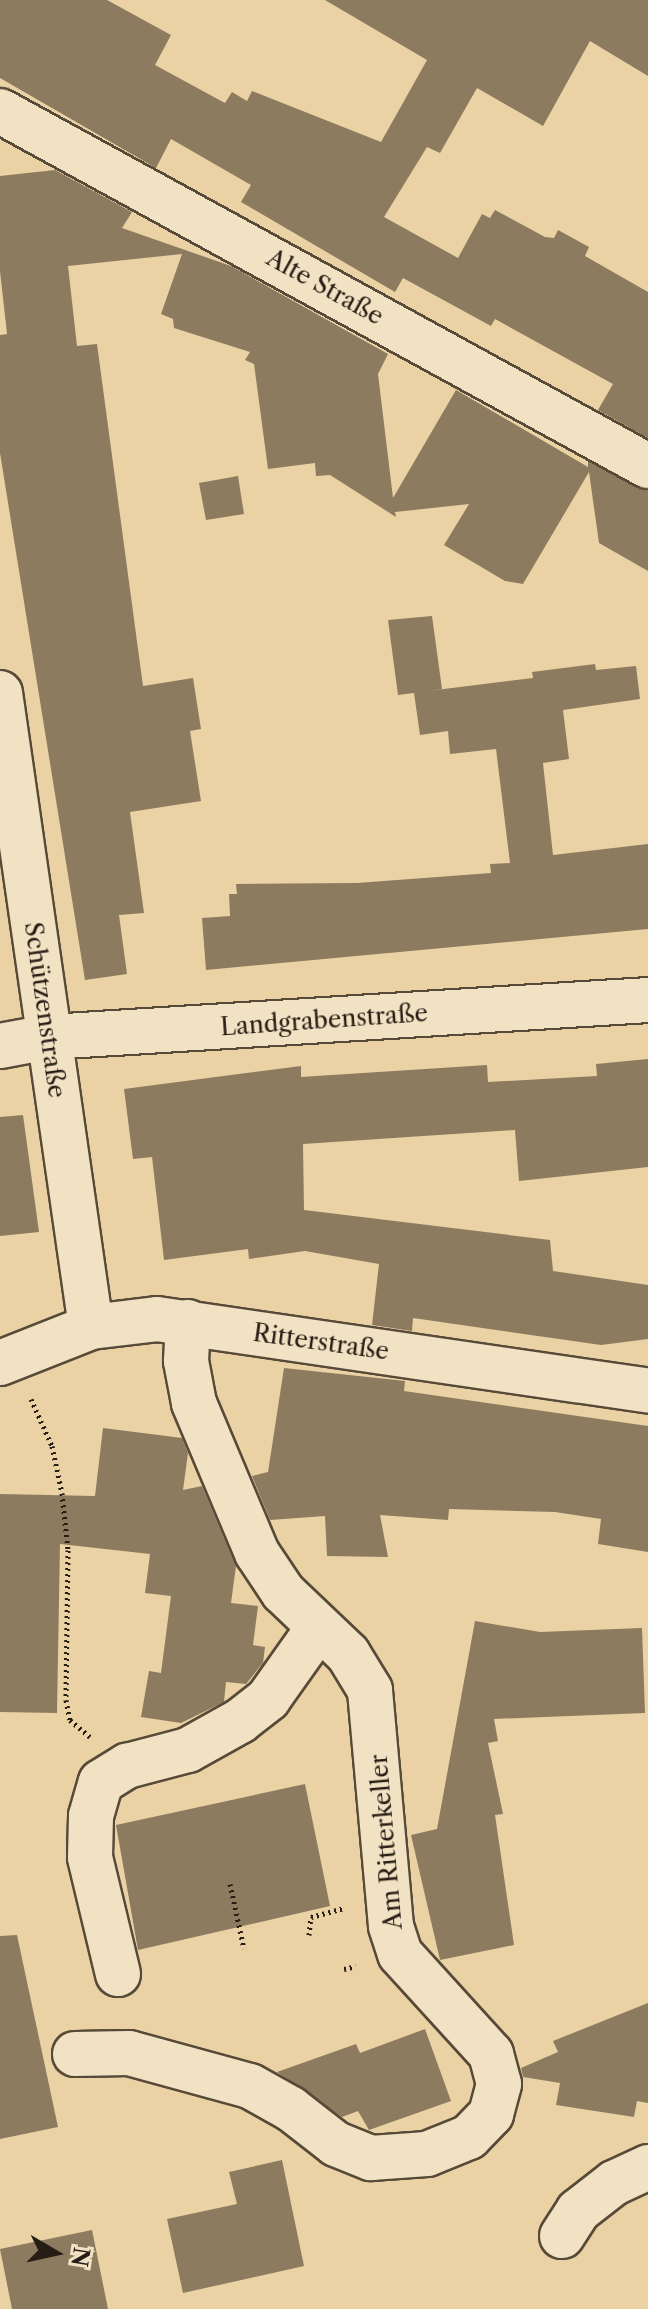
<!DOCTYPE html>
<html>
<head>
<meta charset="utf-8">
<style>
  body { margin:0 }
  #map { position:relative; width:648px; height:2309px; overflow:hidden; background:#ead2a5; font-family:"Libre Caslon Text",serif }
  div>[style] { position:absolute }
  .building>* { inset:0; background:#8c7b5f }
  .path>* { height:5px; margin-top:-2.5px; transform-origin:0; background:repeating-linear-gradient(90deg,#261d14 0 2px,transparent 0 6px) }
  .roads { filter:drop-shadow(2px 0 #574a38) drop-shadow(-2px 0 #574a38) drop-shadow(0 2px #574a38) drop-shadow(0 -2px #574a38) }
  .minor>* { height:44px; margin:-22px; padding:0 22px; transform-origin:22px; border-radius:22px; background:#f1e2c4 }
  span { translate:-50% -50%; white-space:nowrap; text-align:center; line-height:1.15; -webkit-text-stroke:6px #f1e2c4; paint-order:stroke }
  .street-label { font-size:24px; color:#261d14 }
  .north { position:absolute; left:16px; top:2213px; width:80px; height:80px; -webkit-text-stroke:6px #f1e2c4; paint-order:stroke; rotate:99deg; font-size:22px; font-weight:700; line-height:32px; text-align:center; color:#261d14 }
  .north::after { content:''; display:block; margin:auto; width:28px; height:36px; background:#261d14; clip-path:polygon(50% 0,100% 100%,50% 72%,0 100%) }
</style>
</head>
<body>
<div id="map">
  <div class="building">
    <div style="clip-path:polygon(0 0,107px 0,171px 35px,155px 65px,225px 103px,232px 92px,247px 101px,252px 91px,381px 142px,427px 60px,325px 0,648px 0,648px 76px,590px 41px,543px 126px,477px 88px,440px 153px,427px 147px,384px 217px,458px 258px,482px 214px,490px 218px,495px 210px,545px 237px,554px 238px,558px 230px,589px 247px,585px 256px,648px 292px,648px 438px,598px 410px,613px 384px,495px 319px,491px 326px,403px 278px,395px 292px,241px 202px,251px 185px,171px 139px,156px 168px,0 78px)"></div>
    <div style="clip-path:polygon(55px 170px,132px 212px,122px 228px,231px 266px,388px 354px,378px 374px,393px 498px,456px 390px,588px 467px,588px 461px,648px 491px,648px 571px,599px 543px,589px 472px,523px 584px,505px 581px,444px 545px,469px 504px,395px 512px,396px 517px,330px 475px,316px 476px,315px 463px,268px 469px,254px 364px,245px 360px,250px 352px,174px 328px,173px 319px,161px 314px,182px 254px,68px 266px,77px 346px,97px 344px,143px 686px,193px 678px,201px 729px,190px 731px,201px 801px,130px 812px,144px 913px,119px 915px,127px 974px,85px 980px,0 453px,0 335px,7px 334px,0 271px,0 176px)"></div>
    <div style="clip-path:polygon(238px 476px,244px 514px,206px 520px,199px 483px)"></div>
    <div style="clip-path:polygon(432px 616px,442px 689px,428px 691px,533px 678px,532px 672px,595px 664px,596px 670px,636px 666px,640px 699px,563px 710px,569px 759px,543px 763px,553px 855px,648px 844px,648px 929px,206px 970px,202px 918px,230px 916px,229px 894px,237px 894px,236px 884px,357px 883px,491px 873px,490px 864px,510px 863px,496px 749px,450px 754px,448px 731px,420px 735px,414px 693px,398px 695px,388px 620px)"></div>
    <div style="clip-path:polygon(648px 1059px,648px 1167px,519px 1181px,515px 1130px,303px 1144px,304px 1210px,550px 1240px,553px 1271px,648px 1285px,648px 1339px,601px 1345px,413px 1318px,412px 1331px,372px 1325px,379px 1264px,305px 1251px,249px 1259px,248px 1249px,164px 1260px,152px 1157px,133px 1159px,124px 1089px,301px 1066px,301px 1077px,487px 1065px,488px 1082px,597px 1076px,596px 1064px)"></div>
    <div style="clip-path:polygon(23px 1115px,39px 1232px,0 1236px,0 1117px)"></div>
    <div style="clip-path:polygon(284px 1368px,405px 1381px,404px 1391px,648px 1426px,648px 1552px,598px 1544px,601px 1519px,555px 1512px,449px 1509px,448px 1520px,380px 1515px,388px 1557px,327px 1556px,325px 1516px,270px 1520px,252px 1476px,268px 1472px)"></div>
    <div style="clip-path:polygon(103px 1428px,182px 1438px,188px 1453px,183px 1490px,202px 1486px,236px 1566px,231px 1603px,258px 1606px,253px 1645px,265px 1647px,263px 1663px,246px 1684px,226px 1682px,224px 1702px,181px 1723px,141px 1717px,149px 1671px,161px 1673px,171px 1596px,145px 1593px,150px 1554px,60px 1544px,57px 1713px,0 1712px,0 1494px,95px 1496px)"></div>
    <div style="clip-path:polygon(475px 1621px,540px 1632px,642px 1628px,645px 1713px,494px 1719px,498px 1741px,488px 1743px,503px 1814px,495px 1815px,514px 1945px,440px 1960px,411px 1835px,437px 1829px)"></div>
    <div style="clip-path:polygon(305px 1784px,330px 1906px,138px 1950px,116px 1825px)"></div>
    <div style="clip-path:polygon(17px 1935px,58px 2127px,0 2139px,0 1936px)"></div>
    <div style="clip-path:polygon(648px 2003px,648px 2103px,637px 2101px,634px 2117px,556px 2105px,560px 2083px,523px 2077px,521px 2068px,558px 2052px,553px 2041px)"></div>
    <div style="clip-path:polygon(425px 2029px,451px 2101px,369px 2130px,358px 2111px,342px 2117px,277px 2072px,356px 2044px,360px 2053px)"></div>
    <div style="clip-path:polygon(282px 2160px,304px 2266px,183px 2293px,167px 2219px,237px 2204px,229px 2172px)"></div>
    <div style="clip-path:polygon(92px 2230px,108px 2309px,12px 2309px,0 2249px)"></div>
  </div>
  <div class="path">
    <div style="left:31px;top:1399px;width:51px;rotate:65.9deg"></div>
    <div style="left:52px;top:1446px;width:48px;rotate:78deg"></div>
    <div style="left:62px;top:1493px;width:57px;rotate:84deg"></div>
    <div style="left:68px;top:1550px;width:150px;rotate:90.8deg"></div>
    <div style="left:66px;top:1700px;width:20px;rotate:79deg"></div>
    <div style="left:70px;top:1720px;width:26px;rotate:40deg"></div>
    <div style="left:230px;top:1884px;width:66px;rotate:77.8deg"></div>
    <div style="left:309px;top:1935px;width:18px;rotate:-84deg"></div>
    <div style="left:311px;top:1917px;width:35px;rotate:-15deg"></div>
    <div style="left:344px;top:1969px;width:12px;rotate:-14deg"></div>
  </div>
  <div class="roads">
    <div class="minor">
      <div style="left:0;top:111px;width:739px;rotate:28.72deg"></div>
      <div style="left:0;top:693px;width:640px;rotate:81.83deg"></div>
      <div style="left:0;top:1046px;width:50px;rotate:-10.4deg"></div>
      <div style="left:49px;top:1037px;width:600px;rotate:-3.53deg"></div>
      <div style="left:0;top:1363px;width:98px;rotate:-21.6deg"></div>
      <div style="left:91px;top:1327px;width:66px;rotate:-6.9deg"></div>
      <div style="left:157px;top:1319px;width:496px;rotate:8.3deg"></div>
      <div style="left:118px;top:1974px;width:120px;rotate:-103.5deg"></div>
      <div style="left:90px;top:1857px;width:41px;rotate:-88.6deg"></div>
      <div style="left:91px;top:1816px;width:35px;rotate:-74deg"></div>
      <div style="left:101px;top:1782px;width:31px;rotate:-32deg"></div>
      <div style="left:127px;top:1766px;width:63px;rotate:-14.7deg"></div>
      <div style="left:188px;top:1750px;width:60px;rotate:-29.1deg"></div>
      <div style="left:240px;top:1721px;width:36px;rotate:-38deg"></div>
      <div style="left:268px;top:1699px;width:88px;rotate:-54.7deg"></div>
      <div style="left:75px;top:2054px;width:54px;rotate:-1.1deg"></div>
      <div style="left:129px;top:2053px;width:125px;rotate:15.3deg"></div>
      <div style="left:250px;top:2086px;width:47px;rotate:29.3deg"></div>
      <div style="left:291px;top:2109px;width:57px;rotate:37.9deg"></div>
      <div style="left:336px;top:2144px;width:38px;rotate:22deg"></div>
      <div style="left:371px;top:2158px;width:56px;rotate:-4.1deg"></div>
      <div style="left:427px;top:2154px;width:45px;rotate:-22deg"></div>
      <div style="left:469px;top:2137px;width:32px;rotate:-46deg"></div>
      <div style="left:491px;top:2114px;width:31px;rotate:-75deg"></div>
      <div style="left:499px;top:2084px;width:31px;rotate:-105deg"></div>
      <div style="left:491px;top:2054px;width:135px;rotate:-132.3deg"></div>
      <div style="left:400px;top:1954px;width:29px;rotate:-108deg"></div>
      <div style="left:391px;top:1926px;width:237px;rotate:-95.1deg"></div>
      <div style="left:370px;top:1690px;width:42px;rotate:-121.4deg"></div>
      <div style="left:348px;top:1654px;width:90px;rotate:-136.4deg"></div>
      <div style="left:283px;top:1592px;width:47px;rotate:-123.7deg"></div>
      <div style="left:257px;top:1553px;width:163px;rotate:-112.8deg"></div>
      <div style="left:194px;top:1403px;width:43px;rotate:-100.8deg"></div>
      <div style="left:186px;top:1361px;width:39px;rotate:-87deg"></div>
      <div style="left:562px;top:2236px;width:30px;rotate:-57deg"></div>
      <div style="left:578px;top:2211px;width:46px;rotate:-37.9deg"></div>
      <div style="left:614px;top:2183px;width:38px;rotate:-25deg"></div>
    </div>
  </div>
  <div class="street-label">
    <span style="left:325px;top:287px;rotate:29deg">Alte Straße</span>
    <span style="left:45px;top:1010px;rotate:82deg">Schützenstraße</span>
    <span style="left:324px;top:1020px;rotate:-4deg">Landgrabenstraße</span>
    <span style="left:321px;top:1342px;rotate:8deg">Ritterstraße</span>
    <span style="left:386px;top:1842px;rotate:-95deg">Am Ritterkeller</span>
  </div>
  <div class="north">N</div>
</div>
</body>
</html>
